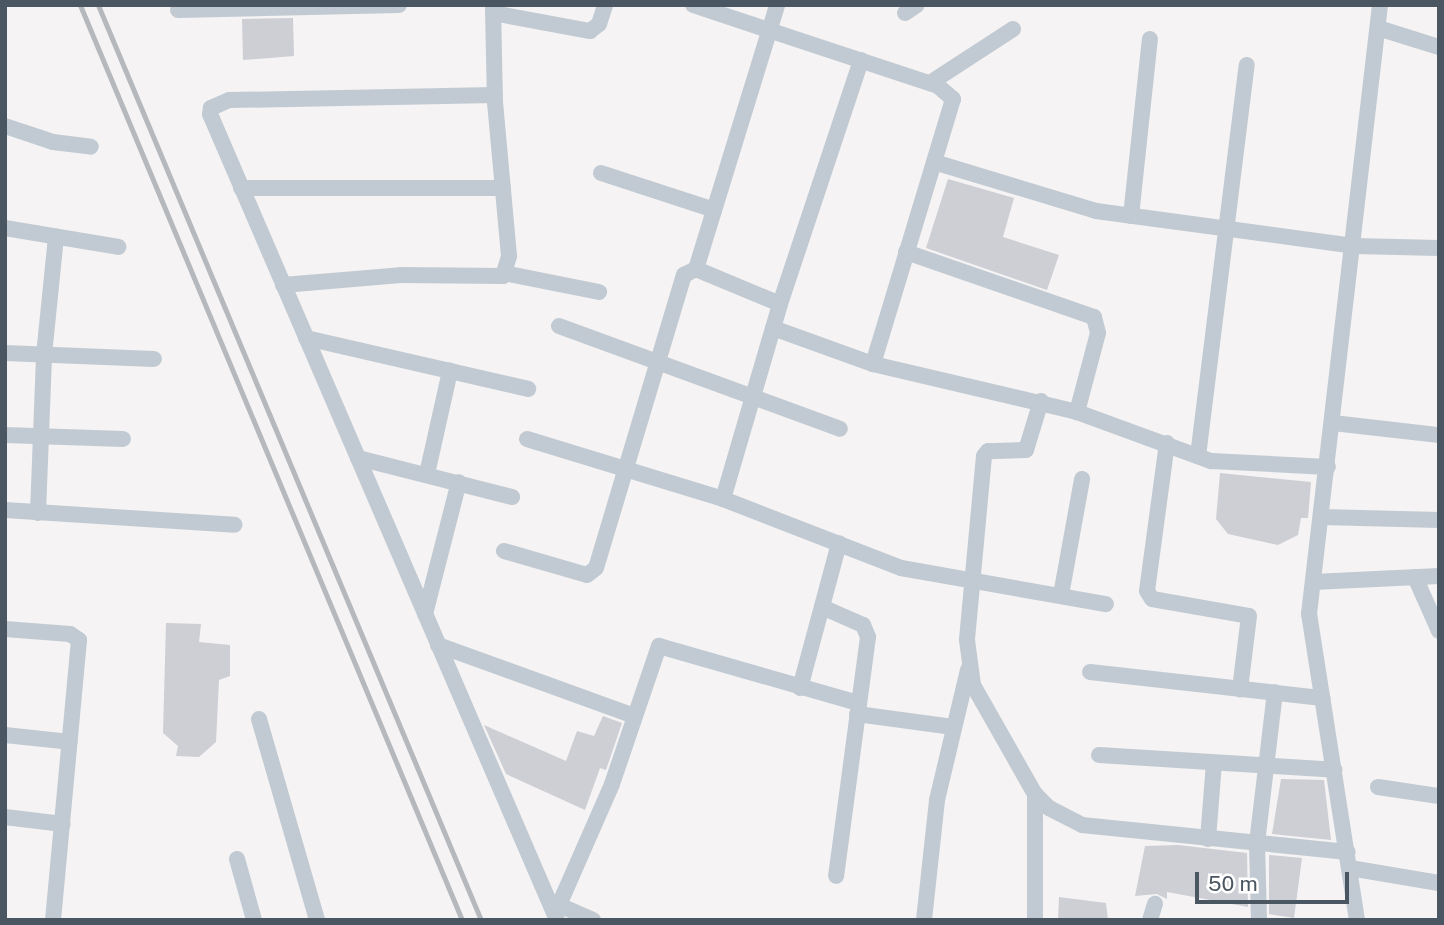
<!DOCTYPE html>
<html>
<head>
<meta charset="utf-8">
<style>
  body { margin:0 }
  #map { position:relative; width:1444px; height:925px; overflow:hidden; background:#f5f3f3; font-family:"Public Sans",sans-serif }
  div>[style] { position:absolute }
  .building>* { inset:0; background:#cdcfd5 }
  .street>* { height:16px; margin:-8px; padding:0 8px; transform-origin:8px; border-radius:8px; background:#c1cad2 }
  .rail>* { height:5px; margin:-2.5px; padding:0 2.5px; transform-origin:2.5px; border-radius:2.5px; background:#b5b8bd }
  span { translate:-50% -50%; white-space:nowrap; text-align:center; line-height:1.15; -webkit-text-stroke:5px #fff; paint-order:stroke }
  .frame { position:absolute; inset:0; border:7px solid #4a5661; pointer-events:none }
  .scale { position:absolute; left:1195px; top:872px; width:154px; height:32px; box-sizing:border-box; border:4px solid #4a5661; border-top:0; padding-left:9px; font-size:21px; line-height:24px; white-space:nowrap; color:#4a5661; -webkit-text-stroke:5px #fff; paint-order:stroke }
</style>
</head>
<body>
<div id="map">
  <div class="building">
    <div style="clip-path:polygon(293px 18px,294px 56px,243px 60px,242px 19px)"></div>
    <div style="clip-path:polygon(948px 179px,1014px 198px,1003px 237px,1059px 255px,1047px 290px,926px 248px)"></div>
    <div style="clip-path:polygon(1220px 473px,1311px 482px,1308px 518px,1301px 518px,1298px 535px,1278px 545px,1228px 534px,1216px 519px)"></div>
    <div style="clip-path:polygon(166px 623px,201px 624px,199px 642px,230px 645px,230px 676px,219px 680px,216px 742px,199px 757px,176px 756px,178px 746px,163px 733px)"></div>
    <div style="clip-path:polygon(603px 716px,622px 723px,606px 770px,600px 768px,585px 810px,506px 774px,484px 725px,566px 761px,577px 731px,594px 736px)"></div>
    <div style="clip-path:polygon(1281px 779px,1324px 780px,1331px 840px,1272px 834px)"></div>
    <div style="clip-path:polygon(1178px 845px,1247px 853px,1248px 907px,1167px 892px,1167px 899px,1157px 894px,1135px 896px,1145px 846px)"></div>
    <div style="clip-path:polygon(1269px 855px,1302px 858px,1294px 918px,1269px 914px)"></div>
    <div style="clip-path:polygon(1059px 897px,1106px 903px,1108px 920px,1058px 920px)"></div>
  </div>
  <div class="street">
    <div style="left:693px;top:5px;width:258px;rotate:18.3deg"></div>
    <div style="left:938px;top:86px;width:20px;rotate:41deg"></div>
    <div style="left:953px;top:99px;width:277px;rotate:106.8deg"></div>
    <div style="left:178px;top:10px;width:221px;rotate:-1.3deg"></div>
    <div style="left:493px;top:13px;width:99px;rotate:10.5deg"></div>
    <div style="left:590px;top:31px;width:11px;rotate:-38deg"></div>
    <div style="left:599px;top:24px;width:20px;rotate:-72deg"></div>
    <div style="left:905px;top:13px;width:14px;rotate:-34deg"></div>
    <div style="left:1378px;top:28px;width:64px;rotate:17.3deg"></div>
    <div style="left:930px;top:83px;width:99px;rotate:-33deg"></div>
    <div style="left:495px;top:95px;width:266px;rotate:178.9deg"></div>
    <div style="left:229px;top:100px;width:20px;rotate:156deg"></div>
    <div style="left:211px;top:108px;width:6px;rotate:99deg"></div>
    <div style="left:210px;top:114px;width:878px;rotate:66.71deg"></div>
    <div style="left:5px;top:126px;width:51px;rotate:18.4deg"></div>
    <div style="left:53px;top:142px;width:38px;rotate:7deg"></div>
    <div style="left:934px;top:162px;width:169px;rotate:16.8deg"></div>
    <div style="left:1096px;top:211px;width:260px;rotate:7.7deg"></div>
    <div style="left:1354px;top:246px;width:85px;rotate:1.3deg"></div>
    <div style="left:601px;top:173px;width:119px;rotate:18.1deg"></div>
    <div style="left:241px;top:188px;width:262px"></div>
    <div style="left:1131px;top:216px;width:178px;rotate:-83.9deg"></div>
    <div style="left:5px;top:228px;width:115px;rotate:9.5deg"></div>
    <div style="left:906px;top:252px;width:199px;rotate:19.1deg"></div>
    <div style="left:1094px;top:317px;width:16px;rotate:76deg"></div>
    <div style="left:1098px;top:333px;width:82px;rotate:104.9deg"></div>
    <div style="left:696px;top:269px;width:91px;rotate:22.6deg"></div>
    <div style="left:504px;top:273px;width:97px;rotate:11.3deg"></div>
    <div style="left:283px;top:285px;width:118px;rotate:-4.8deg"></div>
    <div style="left:401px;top:275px;width:102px;rotate:0.6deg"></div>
    <div style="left:503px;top:276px;width:21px;rotate:-73deg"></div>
    <div style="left:509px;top:256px;width:154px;rotate:-95.2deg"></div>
    <div style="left:495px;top:103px;width:98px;rotate:-91.2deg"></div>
    <div style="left:559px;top:326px;width:299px;rotate:20.1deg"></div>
    <div style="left:773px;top:328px;width:106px;rotate:19.8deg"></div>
    <div style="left:873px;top:364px;width:210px;rotate:13.2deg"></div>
    <div style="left:1077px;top:412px;width:143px;rotate:20.1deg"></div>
    <div style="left:1211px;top:461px;width:117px;rotate:2.9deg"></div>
    <div style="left:306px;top:338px;width:228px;rotate:12.9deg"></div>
    <div style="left:5px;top:353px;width:149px;rotate:2.3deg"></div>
    <div style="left:1041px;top:401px;width:51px;rotate:107deg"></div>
    <div style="left:1026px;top:450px;width:38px;rotate:178deg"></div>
    <div style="left:988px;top:451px;width:6px;rotate:129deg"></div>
    <div style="left:984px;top:456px;width:185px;rotate:95.3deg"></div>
    <div style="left:967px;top:640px;width:45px;rotate:82.4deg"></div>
    <div style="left:973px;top:685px;width:125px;rotate:60.4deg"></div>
    <div style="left:1035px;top:794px;width:20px;rotate:45deg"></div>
    <div style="left:1049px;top:808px;width:37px;rotate:27deg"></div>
    <div style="left:1082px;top:825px;width:267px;rotate:5.8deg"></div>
    <div style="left:1333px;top:423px;width:107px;rotate:6.5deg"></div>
    <div style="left:5px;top:435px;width:118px;rotate:1.9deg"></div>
    <div style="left:527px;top:439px;width:205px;rotate:17deg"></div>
    <div style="left:723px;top:499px;width:191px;rotate:21.2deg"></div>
    <div style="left:901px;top:568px;width:208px;rotate:10deg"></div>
    <div style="left:1167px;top:443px;width:149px;rotate:97.7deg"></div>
    <div style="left:1147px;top:591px;width:9px;rotate:58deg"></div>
    <div style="left:1152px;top:599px;width:98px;rotate:9.9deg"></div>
    <div style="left:1249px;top:616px;width:74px;rotate:97deg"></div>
    <div style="left:1198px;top:456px;width:394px;rotate:-82.9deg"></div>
    <div style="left:358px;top:458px;width:159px;rotate:14.2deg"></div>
    <div style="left:427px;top:474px;width:106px;rotate:-77.4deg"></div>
    <div style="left:723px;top:499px;width:203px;rotate:-73.7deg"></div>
    <div style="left:780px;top:304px;width:257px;rotate:-71.6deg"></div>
    <div style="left:5px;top:510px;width:230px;rotate:3.7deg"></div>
    <div style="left:38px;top:513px;width:158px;rotate:-87.8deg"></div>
    <div style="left:44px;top:355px;width:119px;rotate:-84.2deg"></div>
    <div style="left:1321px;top:517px;width:118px;rotate:1.5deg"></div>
    <div style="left:504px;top:551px;width:86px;rotate:16.1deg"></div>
    <div style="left:587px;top:575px;width:11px;rotate:-38deg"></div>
    <div style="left:596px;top:568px;width:306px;rotate:-73.3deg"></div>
    <div style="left:684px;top:275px;width:13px;rotate:-27deg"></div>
    <div style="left:696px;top:269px;width:276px;rotate:-72.9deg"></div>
    <div style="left:1415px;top:577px;width:59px;rotate:66deg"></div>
    <div style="left:1313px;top:582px;width:126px;rotate:-2.7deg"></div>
    <div style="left:1061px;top:595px;width:118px;rotate:-79.7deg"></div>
    <div style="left:822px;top:607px;width:45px;rotate:23.7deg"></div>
    <div style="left:863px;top:625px;width:13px;rotate:67deg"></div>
    <div style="left:868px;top:637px;width:241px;rotate:97.6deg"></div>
    <div style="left:425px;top:614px;width:136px;rotate:-75.6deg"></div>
    <div style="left:5px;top:629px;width:65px;rotate:4.4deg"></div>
    <div style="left:70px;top:634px;width:11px;rotate:34deg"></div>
    <div style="left:79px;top:640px;width:281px;rotate:95.3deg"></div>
    <div style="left:438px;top:645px;width:208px;rotate:19.9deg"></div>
    <div style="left:1090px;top:672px;width:234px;rotate:6.4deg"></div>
    <div style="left:800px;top:688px;width:150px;rotate:-74.9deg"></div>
    <div style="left:857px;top:714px;width:97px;rotate:7.7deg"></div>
    <div style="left:259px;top:719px;width:209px;rotate:73.9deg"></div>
    <div style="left:5px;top:735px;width:65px;rotate:6.1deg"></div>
    <div style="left:1099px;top:755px;width:236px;rotate:3.6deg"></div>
    <div style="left:1378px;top:787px;width:62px;rotate:8.4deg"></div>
    <div style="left:5px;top:817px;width:58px;rotate:6.9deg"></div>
    <div style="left:1208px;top:839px;width:76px;rotate:-85.5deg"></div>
    <div style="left:237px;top:859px;width:63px;rotate:74.4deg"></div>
    <div style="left:1350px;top:868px;width:90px;rotate:9.6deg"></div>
    <div style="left:550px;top:901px;width:47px;rotate:23.8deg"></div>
    <div style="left:559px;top:905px;width:132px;rotate:-66.3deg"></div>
    <div style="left:612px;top:784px;width:146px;rotate:-71.2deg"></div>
    <div style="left:659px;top:646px;width:207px;rotate:16deg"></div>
    <div style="left:924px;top:920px;width:121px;rotate:-83.8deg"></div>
    <div style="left:937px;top:800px;width:134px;rotate:-76.6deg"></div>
    <div style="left:1035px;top:920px;width:126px;rotate:-90deg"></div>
    <div style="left:1150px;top:920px;width:17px;rotate:-73deg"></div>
    <div style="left:1259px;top:920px;width:77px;rotate:-91.5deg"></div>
    <div style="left:1257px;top:843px;width:152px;rotate:-83.2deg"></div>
    <div style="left:1357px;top:920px;width:310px;rotate:-98.9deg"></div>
    <div style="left:1309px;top:614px;width:613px;rotate:-83.35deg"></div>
  </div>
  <div class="rail">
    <div style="left:80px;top:5px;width:992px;rotate:67.34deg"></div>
    <div style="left:98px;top:5px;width:992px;rotate:67.29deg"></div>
  </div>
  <div class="frame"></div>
  <div class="scale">50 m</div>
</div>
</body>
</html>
